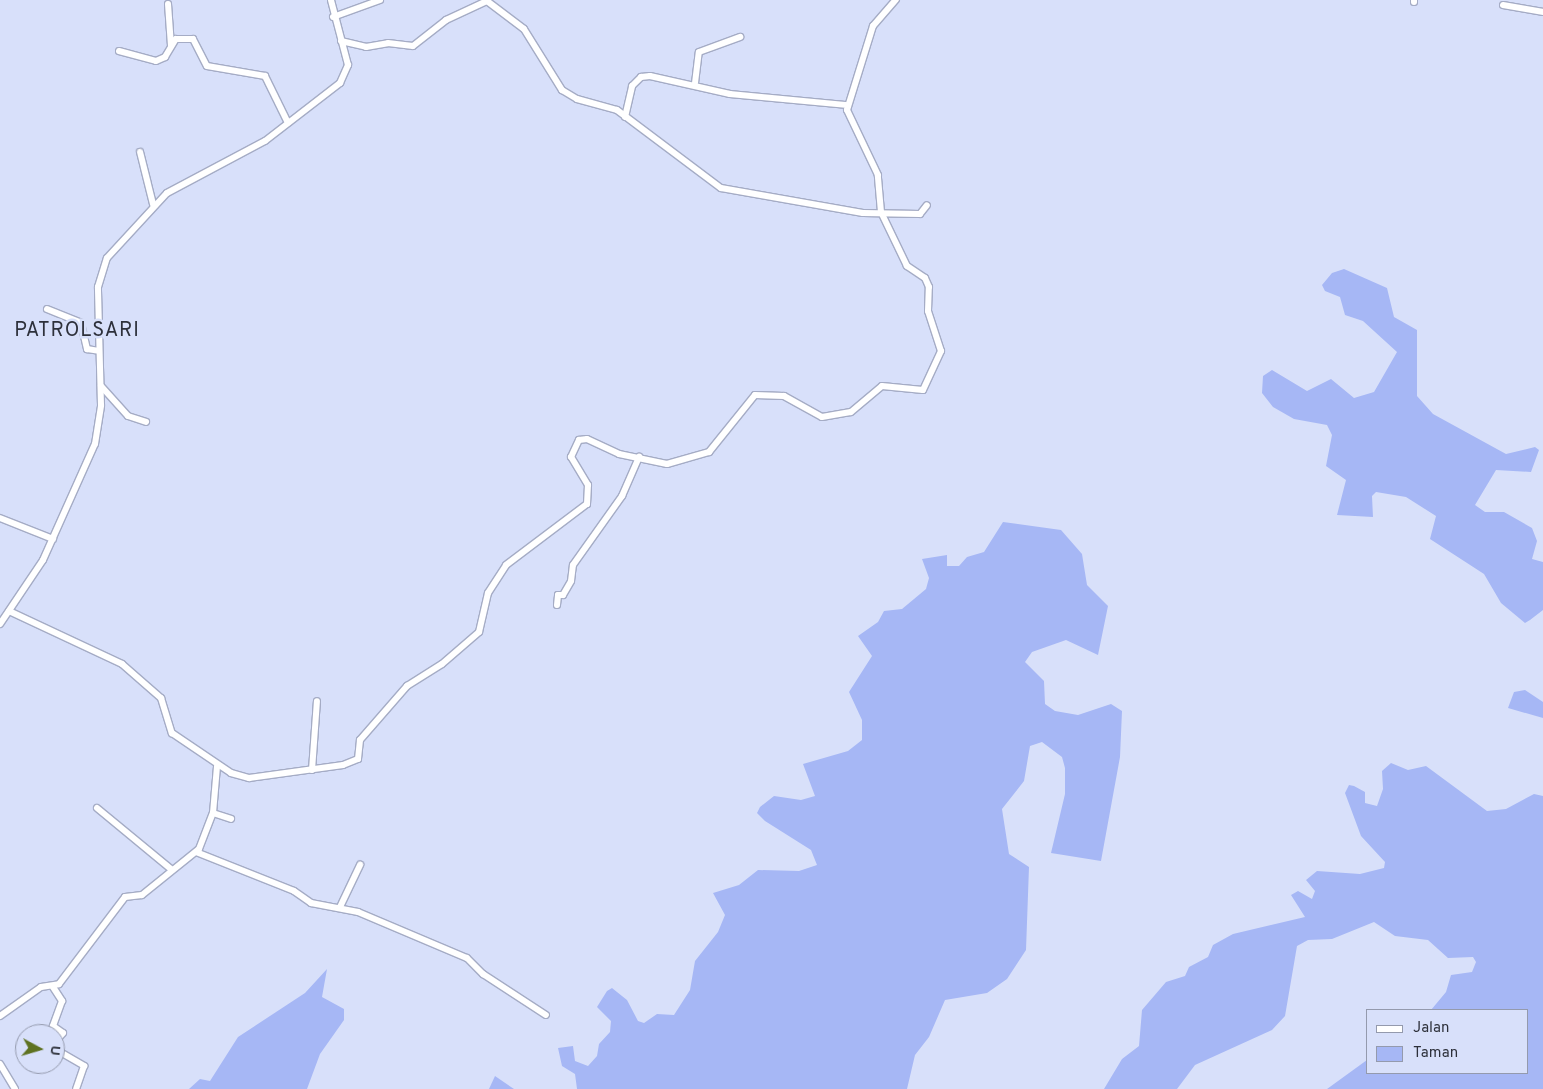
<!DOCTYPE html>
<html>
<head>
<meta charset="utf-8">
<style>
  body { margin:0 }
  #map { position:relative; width:1543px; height:1089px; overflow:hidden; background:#d8e0fa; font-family:Overpass,sans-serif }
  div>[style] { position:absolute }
  .green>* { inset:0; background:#a6b7f5 }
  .roads { filter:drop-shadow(1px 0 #a5acc5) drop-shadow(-1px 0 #a5acc5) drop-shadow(0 1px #a5acc5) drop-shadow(0 -1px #a5acc5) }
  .minor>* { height:6px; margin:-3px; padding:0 3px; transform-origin:3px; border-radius:3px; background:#fff }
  span { translate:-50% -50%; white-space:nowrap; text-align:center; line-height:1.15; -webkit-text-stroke:5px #d8e0fa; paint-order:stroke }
  .quarter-label { font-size:20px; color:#2d303a; letter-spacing:1px }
  .legend { position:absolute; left:1366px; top:1009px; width:162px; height:65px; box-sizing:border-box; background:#d8e0fa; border:1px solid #949aad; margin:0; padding:6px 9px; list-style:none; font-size:15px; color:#2d303a }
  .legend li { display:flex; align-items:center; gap:10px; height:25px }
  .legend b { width:25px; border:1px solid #949aad }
  .north { position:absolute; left:15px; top:1024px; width:50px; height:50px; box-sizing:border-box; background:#d8e0fa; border:1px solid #949aad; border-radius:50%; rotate:96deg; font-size:14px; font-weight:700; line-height:20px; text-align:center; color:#2d303a }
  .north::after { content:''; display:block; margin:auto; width:18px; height:22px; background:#5e7221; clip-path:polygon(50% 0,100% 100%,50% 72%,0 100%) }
</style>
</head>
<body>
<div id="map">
  <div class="green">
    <div style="clip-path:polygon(1344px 269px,1387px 288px,1394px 317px,1417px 330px,1417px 396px,1433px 414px,1506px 454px,1535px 447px,1539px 450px,1531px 472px,1496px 470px,1475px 505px,1485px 512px,1504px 512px,1532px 528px,1537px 541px,1532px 559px,1543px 562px,1543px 610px,1530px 620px,1525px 623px,1501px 603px,1484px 574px,1430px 539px,1436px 516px,1406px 497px,1376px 492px,1372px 496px,1373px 517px,1337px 515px,1346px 480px,1326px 466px,1332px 435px,1327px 425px,1294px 419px,1273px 407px,1262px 393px,1263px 376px,1272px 370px,1307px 391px,1331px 379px,1354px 398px,1374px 392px,1397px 352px,1363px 321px,1345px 315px,1340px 297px,1325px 291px,1322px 285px,1332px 273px)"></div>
    <div style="clip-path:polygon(1003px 522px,1061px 530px,1082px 554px,1087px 585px,1108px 606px,1098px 655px,1066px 640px,1032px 652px,1025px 662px,1044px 681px,1045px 704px,1055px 711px,1078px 715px,1111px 704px,1122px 711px,1120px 757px,1101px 861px,1051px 853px,1065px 794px,1065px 768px,1062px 757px,1042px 742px,1030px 746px,1024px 781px,1002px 809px,1009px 854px,1029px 867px,1026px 950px,1007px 979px,987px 993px,945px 1000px,929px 1037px,915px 1055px,907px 1089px,577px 1089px,575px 1074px,562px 1066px,558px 1048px,573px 1046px,575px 1061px,588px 1066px,597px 1056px,599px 1044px,610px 1032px,611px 1021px,597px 1007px,607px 991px,612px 988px,627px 1000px,638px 1021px,644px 1023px,657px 1014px,674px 1015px,690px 990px,695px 961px,718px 932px,725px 915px,713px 893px,739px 885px,758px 870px,799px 871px,817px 865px,811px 850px,765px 821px,757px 813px,760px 807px,774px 796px,801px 800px,815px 796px,803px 764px,848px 751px,862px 740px,862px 720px,849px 692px,872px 656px,858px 636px,878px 622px,884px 611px,902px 609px,926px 589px,929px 578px,922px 559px,947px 555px,947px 566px,959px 566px,967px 557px,984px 552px)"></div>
    <div style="clip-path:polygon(1525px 690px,1543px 702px,1543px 718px,1508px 708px,1514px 692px)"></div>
    <div style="clip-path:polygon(1391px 763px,1408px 770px,1426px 766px,1487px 811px,1506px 809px,1534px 794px,1543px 796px,1543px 1089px,1327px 1089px,1367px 1060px,1367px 1073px,1527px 1073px,1527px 1010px,1431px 1010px,1446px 992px,1451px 975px,1472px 972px,1476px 962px,1473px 957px,1448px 958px,1428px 940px,1395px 936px,1374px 922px,1332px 939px,1308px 940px,1297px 946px,1285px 1016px,1272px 1030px,1195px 1065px,1177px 1089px,1104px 1089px,1122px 1059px,1139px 1046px,1142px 1010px,1166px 982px,1185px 976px,1189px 967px,1208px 957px,1213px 945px,1233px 934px,1305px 917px,1291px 895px,1298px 891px,1312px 899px,1315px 891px,1306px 880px,1317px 871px,1360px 874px,1384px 868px,1385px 862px,1361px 836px,1345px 793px,1349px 785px,1354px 786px,1365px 792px,1365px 803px,1377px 806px,1383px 789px,1382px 771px)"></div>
    <div style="clip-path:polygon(327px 969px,322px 997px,344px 1009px,344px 1020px,320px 1054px,307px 1089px,189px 1089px,200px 1079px,210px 1081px,238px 1037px,305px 993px)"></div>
    <div style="clip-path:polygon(495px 1076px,514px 1089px,489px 1089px)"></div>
  </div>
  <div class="roads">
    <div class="minor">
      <div style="left:1414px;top:0;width:2px;rotate:90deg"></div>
      <div style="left:168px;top:4px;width:42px;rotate:85.9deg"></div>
      <div style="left:1503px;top:5px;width:41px;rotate:9.9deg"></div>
      <div style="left:333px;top:17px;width:50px;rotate:-19.9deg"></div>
      <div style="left:341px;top:41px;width:26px;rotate:13deg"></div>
      <div style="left:366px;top:47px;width:22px;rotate:-10deg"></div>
      <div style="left:388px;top:43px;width:25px;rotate:7deg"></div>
      <div style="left:413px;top:46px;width:42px;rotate:-38.2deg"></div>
      <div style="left:446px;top:20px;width:45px;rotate:-24.9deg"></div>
      <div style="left:487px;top:1px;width:46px;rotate:37.1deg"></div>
      <div style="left:524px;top:29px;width:72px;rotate:58.1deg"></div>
      <div style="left:562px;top:90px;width:17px;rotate:31deg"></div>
      <div style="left:577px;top:99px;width:41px;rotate:15.4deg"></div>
      <div style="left:617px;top:110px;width:130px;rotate:36.9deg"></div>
      <div style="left:721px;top:188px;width:144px;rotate:10deg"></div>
      <div style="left:863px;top:213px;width:57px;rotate:1deg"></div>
      <div style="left:920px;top:214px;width:11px;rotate:-52deg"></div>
      <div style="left:119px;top:51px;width:38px;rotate:15deg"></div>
      <div style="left:156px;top:61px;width:10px;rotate:-24deg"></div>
      <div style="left:165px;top:57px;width:21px;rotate:-59deg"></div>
      <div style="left:176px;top:39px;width:17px"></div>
      <div style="left:193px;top:39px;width:30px;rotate:63deg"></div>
      <div style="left:207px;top:66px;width:59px;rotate:9.8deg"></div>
      <div style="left:265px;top:76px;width:52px;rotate:63.9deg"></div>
      <div style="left:695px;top:83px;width:31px;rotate:-83deg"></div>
      <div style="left:699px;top:52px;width:44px;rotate:-20.1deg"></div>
      <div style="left:625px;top:117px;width:32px;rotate:-77deg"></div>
      <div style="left:632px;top:86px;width:13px;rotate:-45deg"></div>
      <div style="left:641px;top:77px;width:9px;rotate:-6deg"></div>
      <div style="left:650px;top:76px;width:82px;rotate:12.7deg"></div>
      <div style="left:730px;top:94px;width:118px;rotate:5.4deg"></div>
      <div style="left:140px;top:152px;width:54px;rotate:76deg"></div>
      <div style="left:47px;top:309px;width:37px;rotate:22deg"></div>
      <div style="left:81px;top:323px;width:27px;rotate:77deg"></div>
      <div style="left:87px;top:349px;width:12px;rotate:9deg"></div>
      <div style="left:101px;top:386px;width:40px;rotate:48deg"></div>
      <div style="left:128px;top:416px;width:19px;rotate:18deg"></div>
      <div style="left:0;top:518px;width:57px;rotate:21.6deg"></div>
      <div style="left:557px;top:605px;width:10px;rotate:-84deg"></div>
      <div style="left:558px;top:595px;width:5px"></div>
      <div style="left:563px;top:595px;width:16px;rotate:-60deg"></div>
      <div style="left:571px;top:581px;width:16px;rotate:-83deg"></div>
      <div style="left:573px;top:565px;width:85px;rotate:-54.6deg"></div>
      <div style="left:622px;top:496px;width:43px;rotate:-66.4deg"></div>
      <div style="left:9px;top:611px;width:125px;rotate:25.1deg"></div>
      <div style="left:122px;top:664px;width:52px;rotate:41.1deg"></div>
      <div style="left:161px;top:698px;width:37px;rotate:73deg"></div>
      <div style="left:172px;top:733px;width:71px;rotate:34.1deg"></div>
      <div style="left:231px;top:773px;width:19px;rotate:16deg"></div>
      <div style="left:249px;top:778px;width:95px;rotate:-7.9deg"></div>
      <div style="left:343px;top:765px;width:16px;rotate:-22deg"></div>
      <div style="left:358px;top:759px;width:19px;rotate:-84deg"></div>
      <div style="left:360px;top:740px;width:72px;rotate:-49deg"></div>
      <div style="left:407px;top:686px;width:41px;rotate:-32.2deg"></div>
      <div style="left:442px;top:664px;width:49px;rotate:-40.9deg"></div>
      <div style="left:479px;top:632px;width:40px;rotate:-77deg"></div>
      <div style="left:488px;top:593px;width:33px;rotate:-57deg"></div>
      <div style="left:506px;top:565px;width:101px;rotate:-37deg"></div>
      <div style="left:587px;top:504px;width:19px;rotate:-87deg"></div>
      <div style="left:588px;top:485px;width:33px;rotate:-121deg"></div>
      <div style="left:571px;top:457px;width:19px;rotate:-65deg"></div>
      <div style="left:579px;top:440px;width:8px;rotate:-7deg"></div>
      <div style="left:587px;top:439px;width:35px;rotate:25deg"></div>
      <div style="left:619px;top:454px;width:49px;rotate:11.8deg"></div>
      <div style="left:667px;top:464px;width:44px;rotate:-15.9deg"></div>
      <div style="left:709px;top:452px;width:73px;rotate:-51.1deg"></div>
      <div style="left:755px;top:395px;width:29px;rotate:2deg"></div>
      <div style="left:784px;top:396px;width:43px;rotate:28.9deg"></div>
      <div style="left:822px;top:417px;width:29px;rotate:-10deg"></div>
      <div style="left:851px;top:412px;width:40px;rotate:-40deg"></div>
      <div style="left:882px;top:386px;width:41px;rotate:5.6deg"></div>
      <div style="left:923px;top:390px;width:43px;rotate:-65.2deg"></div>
      <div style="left:941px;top:351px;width:42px;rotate:-108deg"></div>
      <div style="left:928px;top:311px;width:24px;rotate:-88deg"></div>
      <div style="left:929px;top:287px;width:10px;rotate:-114deg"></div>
      <div style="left:925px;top:278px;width:22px;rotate:-146deg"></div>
      <div style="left:907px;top:266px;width:60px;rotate:-115.7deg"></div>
      <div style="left:881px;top:212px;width:37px;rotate:-95deg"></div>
      <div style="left:878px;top:175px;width:72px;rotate:-115.5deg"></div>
      <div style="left:847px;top:110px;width:88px;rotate:-72.8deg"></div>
      <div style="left:873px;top:26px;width:35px;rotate:-49deg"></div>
      <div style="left:0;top:624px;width:77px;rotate:-56.1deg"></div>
      <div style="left:43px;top:560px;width:127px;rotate:-65.9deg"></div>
      <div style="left:95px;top:444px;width:39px;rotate:-81deg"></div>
      <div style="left:101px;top:405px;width:118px;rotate:-91.5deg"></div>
      <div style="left:98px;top:287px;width:30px;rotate:-73deg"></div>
      <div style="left:107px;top:258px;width:88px;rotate:-47.3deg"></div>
      <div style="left:167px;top:193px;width:111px;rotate:-28deg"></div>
      <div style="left:265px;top:141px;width:95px;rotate:-37.7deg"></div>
      <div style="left:340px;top:83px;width:20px;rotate:-66deg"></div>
      <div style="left:348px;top:65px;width:67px;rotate:-104.7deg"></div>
      <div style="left:312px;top:770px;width:69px;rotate:-85.9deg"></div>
      <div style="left:97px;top:808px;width:96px;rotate:39.5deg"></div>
      <div style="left:213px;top:813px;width:19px;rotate:18deg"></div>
      <div style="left:196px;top:852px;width:105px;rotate:21.7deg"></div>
      <div style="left:294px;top:891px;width:21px;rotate:35deg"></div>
      <div style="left:311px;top:903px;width:48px;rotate:10.8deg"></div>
      <div style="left:358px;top:912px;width:118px;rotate:22.9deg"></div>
      <div style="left:467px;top:958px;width:23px;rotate:45deg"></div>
      <div style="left:483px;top:974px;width:75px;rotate:33.1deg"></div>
      <div style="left:340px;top:907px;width:47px;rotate:-64.5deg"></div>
      <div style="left:53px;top:987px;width:17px;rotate:57deg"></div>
      <div style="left:62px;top:1001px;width:27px;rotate:110deg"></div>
      <div style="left:53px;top:1026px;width:12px;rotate:35deg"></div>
      <div style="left:63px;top:1033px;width:12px;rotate:132deg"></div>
      <div style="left:0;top:1016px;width:50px;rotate:-35.3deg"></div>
      <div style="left:41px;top:987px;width:18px;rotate:-9deg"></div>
      <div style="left:59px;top:984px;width:109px;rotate:-52.8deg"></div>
      <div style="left:125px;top:897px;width:17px;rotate:-7deg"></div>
      <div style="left:142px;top:895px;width:73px;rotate:-38.9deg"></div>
      <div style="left:199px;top:849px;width:39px;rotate:-69deg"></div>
      <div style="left:213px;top:813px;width:47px;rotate:-85.1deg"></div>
      <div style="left:55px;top:1049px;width:34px;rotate:30deg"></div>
      <div style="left:84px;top:1066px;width:24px;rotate:109deg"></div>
      <div style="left:0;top:1064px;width:29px;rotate:59deg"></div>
    </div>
  </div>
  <div class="quarter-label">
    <span style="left:77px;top:331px">PATROLSARI</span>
  </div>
  <ul class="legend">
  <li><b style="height:6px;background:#fff"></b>Jalan</li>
  <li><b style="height:14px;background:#a6b7f5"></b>Taman</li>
  </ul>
  <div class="north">U</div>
</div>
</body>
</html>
